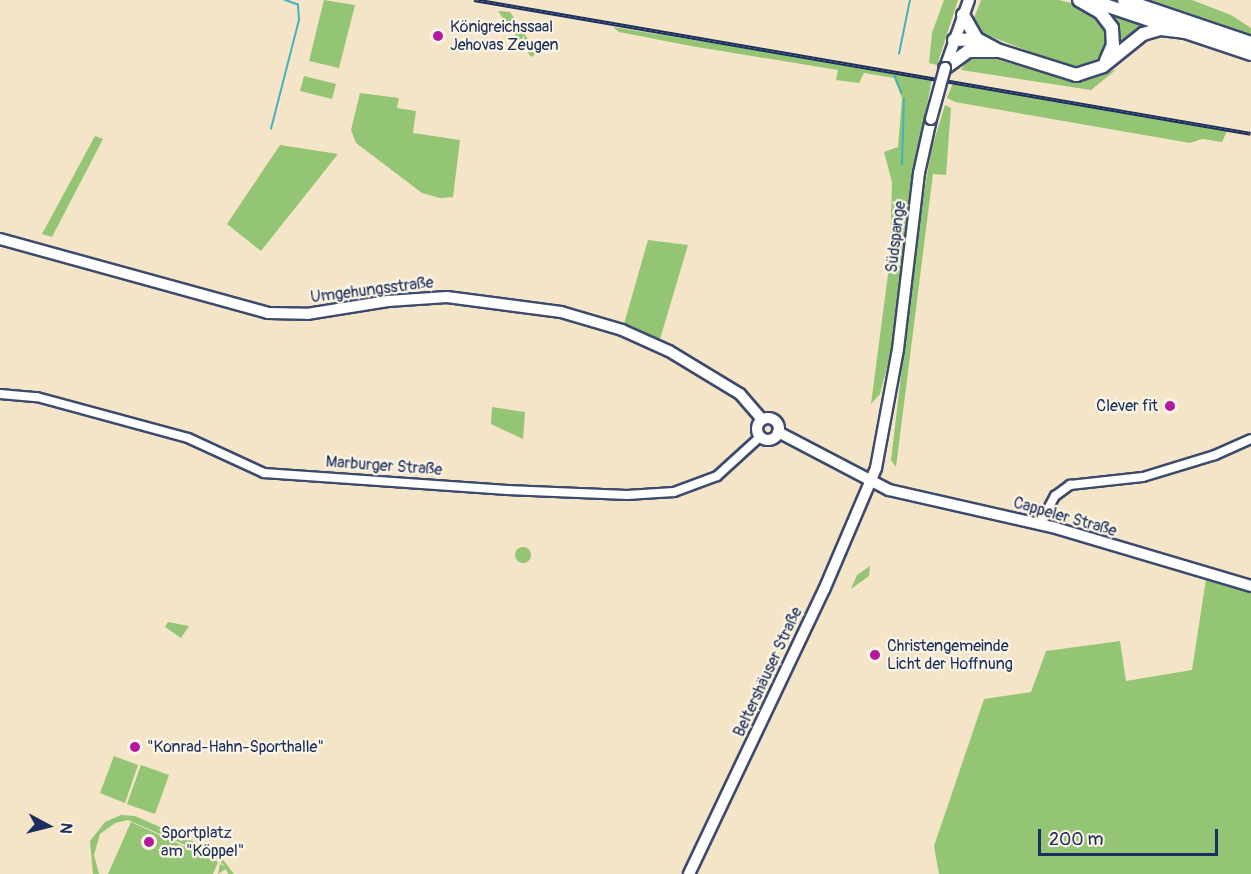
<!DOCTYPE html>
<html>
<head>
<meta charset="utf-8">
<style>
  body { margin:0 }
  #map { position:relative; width:1251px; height:874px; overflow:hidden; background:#f4e4c8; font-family:Pangolin,sans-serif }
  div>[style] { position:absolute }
  .green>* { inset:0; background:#94c575 }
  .round { border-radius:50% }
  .stream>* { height:1.5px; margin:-0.75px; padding:0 0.75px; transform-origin:0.75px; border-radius:0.75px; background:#43b3ba }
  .roads { filter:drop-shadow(2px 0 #3c4a6e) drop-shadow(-2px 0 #3c4a6e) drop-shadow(0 2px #3c4a6e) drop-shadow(0 -2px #3c4a6e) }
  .minor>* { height:8px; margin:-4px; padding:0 4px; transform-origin:4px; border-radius:4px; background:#fff }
  .major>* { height:10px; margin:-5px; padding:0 5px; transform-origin:5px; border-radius:5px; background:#fff }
  .major>.ring { margin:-5px; padding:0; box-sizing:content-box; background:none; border:10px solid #fff; border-radius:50% }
  .highway>* { height:12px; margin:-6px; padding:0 6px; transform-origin:6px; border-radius:6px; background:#fff }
  .rail>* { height:4px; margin-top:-2px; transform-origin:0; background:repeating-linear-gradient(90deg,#fcf5e5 0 4.5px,#1b2f5e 0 9px); box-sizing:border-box; border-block:2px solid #1b2f5e }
  .bridges { filter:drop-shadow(2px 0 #3c4a6e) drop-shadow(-2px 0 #3c4a6e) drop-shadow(0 2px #3c4a6e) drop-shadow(0 -2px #3c4a6e) }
  .major-bridge>* { height:10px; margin:-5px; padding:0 5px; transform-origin:5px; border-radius:5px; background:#fff }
  .dots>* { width:16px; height:16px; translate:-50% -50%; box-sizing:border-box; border:3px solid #fcf5e5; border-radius:50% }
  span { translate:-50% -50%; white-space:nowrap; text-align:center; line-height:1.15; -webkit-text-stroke:4.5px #fcf5e5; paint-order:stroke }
  .poi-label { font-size:16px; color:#1b2f5e }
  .left { translate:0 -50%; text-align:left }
  .right { translate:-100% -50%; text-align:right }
  .street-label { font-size:16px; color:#1b2f5e }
  .north { position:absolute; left:18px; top:796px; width:60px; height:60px; -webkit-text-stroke:4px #fcf5e5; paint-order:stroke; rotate:97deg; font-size:16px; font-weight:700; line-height:24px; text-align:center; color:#1b2f5e }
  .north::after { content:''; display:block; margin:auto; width:21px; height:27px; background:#1b2f5e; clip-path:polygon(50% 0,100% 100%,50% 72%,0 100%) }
  .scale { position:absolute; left:1038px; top:829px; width:180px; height:27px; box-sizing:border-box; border:3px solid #1b2f5e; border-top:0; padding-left:8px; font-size:18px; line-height:21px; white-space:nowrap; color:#1b2f5e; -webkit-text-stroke:4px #fcf5e5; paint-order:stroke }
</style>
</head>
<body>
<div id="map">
  <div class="green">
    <div style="clip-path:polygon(324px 0,355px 5px,339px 68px,309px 61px)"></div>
    <div style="clip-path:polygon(944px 0,958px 0,937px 65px,929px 63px,932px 33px)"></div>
    <div style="clip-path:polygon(981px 0,1059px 0,1083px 6px,1103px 21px,1110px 38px,1101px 58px,1082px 67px,1070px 67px,984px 34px,974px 18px)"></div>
    <div style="clip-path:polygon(1151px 0,1192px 0,1231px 15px,1251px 28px,1251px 34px)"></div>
    <div style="clip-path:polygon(498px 11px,510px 12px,537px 53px,531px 57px)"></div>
    <div style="clip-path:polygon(1108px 12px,1151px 25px,1115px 53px)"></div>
    <div style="clip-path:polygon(613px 27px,932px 79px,914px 172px,895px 335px,880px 394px,871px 404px,890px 259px,892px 182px,884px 152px,898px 147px,902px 98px,894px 78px,864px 73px,859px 83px,836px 80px,838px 70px,691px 46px,619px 32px)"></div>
    <div style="clip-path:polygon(985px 56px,1079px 83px,1117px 69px,1091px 90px,961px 70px,967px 60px)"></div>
    <div style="clip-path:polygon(304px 76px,336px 84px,332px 99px,300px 91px)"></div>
    <div style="clip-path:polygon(953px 83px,1165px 120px,1227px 131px,1222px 142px,1202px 139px,1190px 143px,955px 102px,947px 98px)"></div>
    <div style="clip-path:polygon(360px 93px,399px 98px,397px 108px,416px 111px,413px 133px,460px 140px,453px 197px,440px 198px,422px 193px,356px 143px,351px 130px)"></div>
    <div style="clip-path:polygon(945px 105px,951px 108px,946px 175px,933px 174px,896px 467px,891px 460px,921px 208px,932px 147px)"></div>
    <div style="clip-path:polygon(95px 136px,103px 139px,52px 237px,42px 234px)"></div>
    <div style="clip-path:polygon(280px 145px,338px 154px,261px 251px,227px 224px)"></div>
    <div style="clip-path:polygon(648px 240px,688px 245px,660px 339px,624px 324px)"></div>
    <div style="clip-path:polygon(492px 407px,525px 412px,523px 439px,491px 424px)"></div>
    <div class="round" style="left:515px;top:547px;width:16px;height:16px"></div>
    <div style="clip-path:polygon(870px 566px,869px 576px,851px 589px,857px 575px)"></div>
    <div style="clip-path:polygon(1206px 579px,1251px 592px,1251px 874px,939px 874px,934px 846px,984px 699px,1031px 692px,1046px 651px,1120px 641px,1126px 681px,1192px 670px)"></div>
    <div style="clip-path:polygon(168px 622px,189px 626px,181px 638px,165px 627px)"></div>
    <div style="clip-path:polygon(114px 756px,138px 765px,125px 803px,100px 793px)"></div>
    <div style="clip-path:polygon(141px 765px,169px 775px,155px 814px,127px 804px)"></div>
    <div style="clip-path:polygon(121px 815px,135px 816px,217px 852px,234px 874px,228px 874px,226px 869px,218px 874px,220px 864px,225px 866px,219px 860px,128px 820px,115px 823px,100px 834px,94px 855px,99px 874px,93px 874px,90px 841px,105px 822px)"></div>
    <div style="clip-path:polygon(131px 822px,218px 862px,213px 874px,108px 874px)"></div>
  </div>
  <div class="stream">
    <div style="left:899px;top:54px;width:55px;rotate:-78.5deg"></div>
    <div style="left:895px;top:76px;width:18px;rotate:68deg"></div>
    <div style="left:271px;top:129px;width:113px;rotate:-75.6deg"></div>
    <div style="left:299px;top:20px;width:15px;rotate:-94deg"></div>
    <div style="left:298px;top:5px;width:15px;rotate:-160deg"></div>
    <div style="left:902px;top:165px;width:66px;rotate:-88.3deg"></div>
  </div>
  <div class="roads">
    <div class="minor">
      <div style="left:0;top:394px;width:37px;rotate:5deg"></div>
      <div style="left:37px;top:397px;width:156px;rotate:15.2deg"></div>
      <div style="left:188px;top:438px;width:84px;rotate:24.7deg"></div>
      <div style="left:264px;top:473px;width:244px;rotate:4deg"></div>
      <div style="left:507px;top:490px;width:120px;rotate:2.4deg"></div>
      <div style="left:627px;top:495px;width:47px;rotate:-3.7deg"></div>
      <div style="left:674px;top:492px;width:46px;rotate:-20.4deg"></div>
      <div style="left:717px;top:476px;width:59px;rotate:-42.3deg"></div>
      <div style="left:1040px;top:524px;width:32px;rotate:-62deg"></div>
      <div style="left:1055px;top:496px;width:19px;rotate:-36deg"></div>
      <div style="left:1070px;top:485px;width:73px;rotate:-6.3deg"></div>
      <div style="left:1143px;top:477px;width:75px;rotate:-17deg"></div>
      <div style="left:1215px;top:455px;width:39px;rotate:-24deg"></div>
    </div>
    <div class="major">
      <div style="left:945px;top:68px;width:72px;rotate:-70.6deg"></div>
      <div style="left:0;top:239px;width:278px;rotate:15.4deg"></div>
      <div style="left:268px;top:313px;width:39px;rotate:1deg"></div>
      <div style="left:307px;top:314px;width:82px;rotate:-9.1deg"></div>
      <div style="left:388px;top:301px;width:59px;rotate:-3.9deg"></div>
      <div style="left:447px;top:297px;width:115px;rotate:7.5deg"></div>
      <div style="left:561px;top:312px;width:64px;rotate:16.4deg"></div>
      <div style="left:622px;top:330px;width:51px;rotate:24.1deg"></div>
      <div style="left:669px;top:351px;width:83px;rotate:31.2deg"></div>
      <div style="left:740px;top:394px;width:33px;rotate:49deg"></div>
      <div class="ring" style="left:757px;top:418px;width:12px;height:12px"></div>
      <div style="left:778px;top:432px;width:125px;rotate:27.6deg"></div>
      <div style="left:889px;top:490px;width:167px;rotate:12.8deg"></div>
      <div style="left:1052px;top:527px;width:208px;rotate:16.5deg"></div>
      <div style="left:689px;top:874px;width:314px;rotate:-64.6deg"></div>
      <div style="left:824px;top:590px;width:133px;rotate:-66.9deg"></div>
      <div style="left:876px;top:468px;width:121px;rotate:-79.5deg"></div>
      <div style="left:898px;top:349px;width:177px;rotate:-83.2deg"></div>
      <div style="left:919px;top:173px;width:55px;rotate:-77.5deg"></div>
    </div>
    <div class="highway">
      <div style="left:1079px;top:0;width:24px;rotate:30deg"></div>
      <div style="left:1100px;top:12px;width:20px;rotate:53deg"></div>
      <div style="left:1112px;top:28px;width:17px;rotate:87deg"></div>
      <div style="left:1113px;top:45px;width:17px;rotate:114deg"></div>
      <div style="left:1090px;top:0;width:170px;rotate:18.5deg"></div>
      <div style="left:1124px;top:0;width:134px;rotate:18.7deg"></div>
      <div style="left:963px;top:15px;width:28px;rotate:60deg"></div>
      <div style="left:954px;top:40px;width:23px;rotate:-2deg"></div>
      <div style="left:977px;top:39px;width:26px;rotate:28deg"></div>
      <div style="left:1000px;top:51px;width:80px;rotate:17.5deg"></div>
      <div style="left:1076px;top:75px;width:28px;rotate:-18deg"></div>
      <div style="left:1103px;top:66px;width:51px;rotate:-38.7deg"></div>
      <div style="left:1143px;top:34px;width:19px;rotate:-16deg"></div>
      <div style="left:1161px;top:29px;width:33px;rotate:7deg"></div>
      <div style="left:945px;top:68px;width:29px;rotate:-36deg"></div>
      <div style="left:968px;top:51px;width:28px"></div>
    </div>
  </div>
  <div class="rail">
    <div style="left:474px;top:0;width:788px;rotate:9.78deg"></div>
  </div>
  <div class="bridges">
    <div class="major-bridge">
      <div style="left:931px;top:119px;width:53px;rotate:-74.6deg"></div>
    </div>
  </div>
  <div class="dots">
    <div style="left:438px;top:36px;background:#b5179e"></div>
    <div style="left:1170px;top:406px;background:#b5179e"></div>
    <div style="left:875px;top:655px;background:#b5179e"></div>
    <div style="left:135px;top:747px;background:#b5179e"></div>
    <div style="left:149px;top:842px;background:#b5179e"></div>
  </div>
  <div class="poi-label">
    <span class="left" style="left:450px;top:36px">Königreichssaal<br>Jehovas Zeugen</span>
    <span class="right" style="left:1158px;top:406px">Clever fit</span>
    <span class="left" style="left:887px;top:655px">Christengemeinde<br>Licht der Hoffnung</span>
    <span class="left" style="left:147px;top:747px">"Konrad-Hahn-Sporthalle"</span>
    <span class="left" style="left:161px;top:842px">Sportplatz<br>am "Köppel"</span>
  </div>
  <div class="street-label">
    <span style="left:896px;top:237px;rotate:-83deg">Südspange</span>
    <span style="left:372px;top:290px;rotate:-7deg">Umgehungsstraße</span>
    <span style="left:384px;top:466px;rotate:4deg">Marburger Straße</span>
    <span style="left:1065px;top:517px;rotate:16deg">Cappeler Straße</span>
    <span style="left:768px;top:672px;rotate:-65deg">Beltershäuser Straße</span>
  </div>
  <div class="north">N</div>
  <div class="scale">200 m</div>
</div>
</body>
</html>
